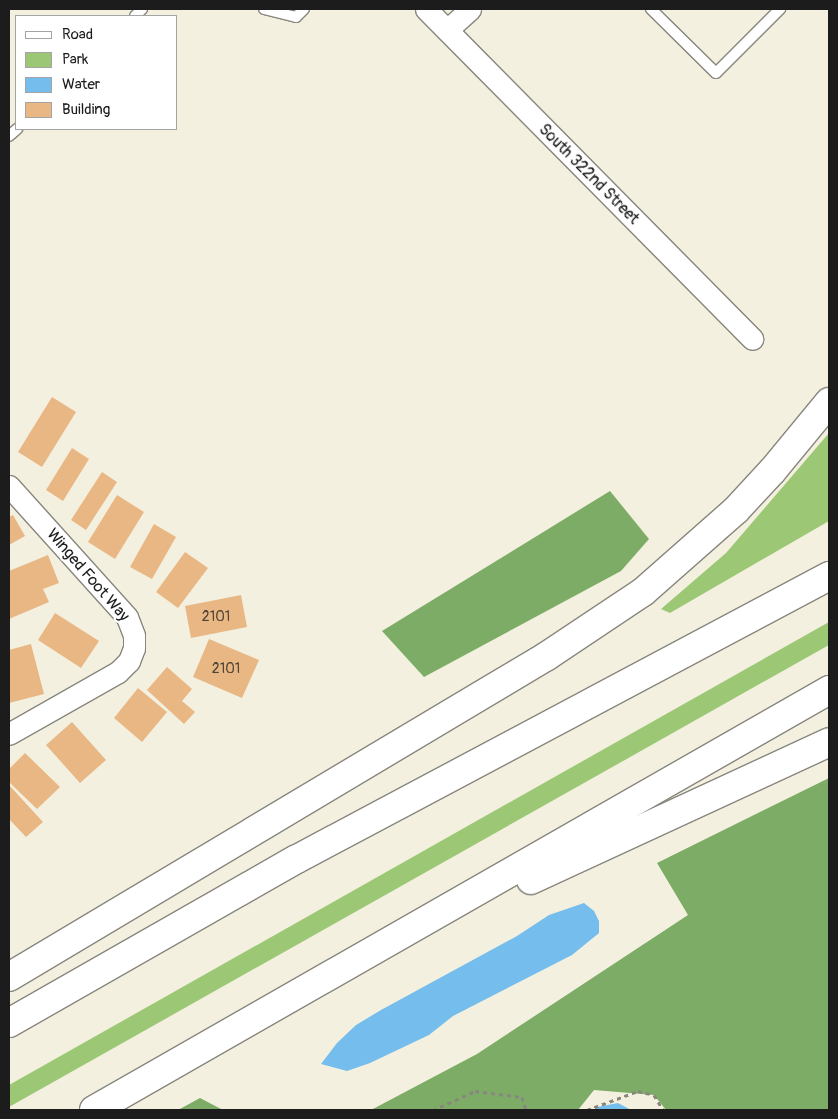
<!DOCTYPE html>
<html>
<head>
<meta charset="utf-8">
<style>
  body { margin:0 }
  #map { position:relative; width:838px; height:1119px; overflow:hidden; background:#f4f0df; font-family:Pangolin,sans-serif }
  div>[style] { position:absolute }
  .green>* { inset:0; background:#9cc876 }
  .forest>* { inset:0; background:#7dac67 }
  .water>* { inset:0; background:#74bdec }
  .building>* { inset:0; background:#e8b784 }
  .path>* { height:3px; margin-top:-1.5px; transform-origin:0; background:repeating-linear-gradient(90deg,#88867e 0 4px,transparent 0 8px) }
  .roads { filter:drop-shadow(1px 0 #88867e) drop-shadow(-1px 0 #88867e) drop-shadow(0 1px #88867e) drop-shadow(0 -1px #88867e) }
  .lane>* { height:10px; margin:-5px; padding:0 5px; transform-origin:5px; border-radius:5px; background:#fff }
  .street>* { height:21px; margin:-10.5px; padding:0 10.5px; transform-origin:10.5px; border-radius:10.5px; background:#fff }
  .highway>* { height:28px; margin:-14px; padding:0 14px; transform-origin:14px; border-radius:14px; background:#fff }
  span { translate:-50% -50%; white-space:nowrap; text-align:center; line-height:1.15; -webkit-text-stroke:4.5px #fff; paint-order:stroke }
  .number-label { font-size:14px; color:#4f4336 }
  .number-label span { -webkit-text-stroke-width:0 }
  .street-label { font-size:16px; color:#1c1c1c }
  .frame { position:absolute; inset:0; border:10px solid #1c1c1c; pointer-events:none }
  .legend { position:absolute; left:15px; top:15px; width:162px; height:115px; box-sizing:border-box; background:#fff; border:1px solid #a4a4a4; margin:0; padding:6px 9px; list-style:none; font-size:15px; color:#1c1c1c }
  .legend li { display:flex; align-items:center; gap:10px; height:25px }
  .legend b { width:25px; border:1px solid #a4a4a4 }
</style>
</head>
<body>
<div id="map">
  <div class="green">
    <div style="clip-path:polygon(829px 433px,829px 521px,670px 613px,661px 609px,726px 553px)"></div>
    <div style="clip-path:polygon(829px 622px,829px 645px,9px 1107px,9px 1085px)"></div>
  </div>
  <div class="forest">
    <div style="clip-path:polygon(610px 491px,649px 539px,621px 571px,424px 677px,382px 631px)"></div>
    <div style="clip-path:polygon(829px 778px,829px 1110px,666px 1110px,654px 1095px,594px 1090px,578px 1110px,371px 1110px,477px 1054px,688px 915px,657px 863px)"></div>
    <div style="clip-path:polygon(200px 1098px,223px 1110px,178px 1110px)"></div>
  </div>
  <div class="water">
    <div style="clip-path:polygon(584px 903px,594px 911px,599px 921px,599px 933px,572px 955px,453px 1016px,429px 1035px,370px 1063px,347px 1071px,321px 1064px,337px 1043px,356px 1025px,381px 1010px,517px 936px,549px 915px)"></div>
    <div style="clip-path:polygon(618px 1103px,631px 1110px,594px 1110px,597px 1107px)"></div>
  </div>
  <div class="building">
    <div style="clip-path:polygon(52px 397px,76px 412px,42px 467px,18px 452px)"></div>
    <div style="clip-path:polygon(72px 448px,89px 459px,63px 501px,46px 490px)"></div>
    <div style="clip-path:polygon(102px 472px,117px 482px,86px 530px,71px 520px)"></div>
    <div style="clip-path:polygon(117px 495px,144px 512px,115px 559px,88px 542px)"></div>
    <div style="clip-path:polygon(13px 515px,25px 536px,9px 545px,9px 517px)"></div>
    <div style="clip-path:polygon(154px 524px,176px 537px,152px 579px,130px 567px)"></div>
    <div style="clip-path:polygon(185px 552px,208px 568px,178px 608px,156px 592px)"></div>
    <div style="clip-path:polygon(48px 555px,59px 583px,43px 589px,49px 602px,9px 619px,9px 571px)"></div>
    <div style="clip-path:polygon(241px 595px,247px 627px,191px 638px,185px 606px)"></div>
    <div style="clip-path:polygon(55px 613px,99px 641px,81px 668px,38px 640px)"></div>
    <div style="clip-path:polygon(209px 639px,259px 660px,242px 698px,193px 677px)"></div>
    <div style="clip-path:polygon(31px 644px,44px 694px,9px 703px,9px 650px)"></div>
    <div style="clip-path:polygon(167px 667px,192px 689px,182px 701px,195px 712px,184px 724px,147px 690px)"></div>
    <div style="clip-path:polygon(138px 688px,167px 712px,142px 742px,114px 718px)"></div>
    <div style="clip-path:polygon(72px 722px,106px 760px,80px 783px,46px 745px)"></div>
    <div style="clip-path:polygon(25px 753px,60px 787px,37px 809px,9px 782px,9px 769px)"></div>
    <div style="clip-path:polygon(9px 785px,43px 822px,26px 837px,9px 819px)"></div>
  </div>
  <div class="path">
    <div style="left:433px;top:1110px;width:46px;rotate:-24.3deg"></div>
    <div style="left:475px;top:1091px;width:47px;rotate:7.3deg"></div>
    <div style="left:522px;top:1097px;width:14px;rotate:73deg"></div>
    <div style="left:587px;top:1110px;width:54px;rotate:-20.4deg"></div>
    <div style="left:638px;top:1091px;width:16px;rotate:14deg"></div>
    <div style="left:654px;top:1095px;width:17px;rotate:59deg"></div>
  </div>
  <div class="roads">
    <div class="lane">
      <div style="left:264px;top:9px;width:33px;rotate:14deg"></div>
      <div style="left:296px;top:17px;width:11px;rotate:-45deg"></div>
      <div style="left:651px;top:9px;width:91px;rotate:44.6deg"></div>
      <div style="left:716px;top:73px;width:91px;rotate:-45deg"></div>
      <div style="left:135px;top:16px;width:10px;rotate:-45deg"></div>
      <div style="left:9px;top:136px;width:11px;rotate:-41deg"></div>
    </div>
    <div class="street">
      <div style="left:426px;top:9px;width:464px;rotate:45.3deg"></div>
      <div style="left:447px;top:30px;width:31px;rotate:-42deg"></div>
      <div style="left:9px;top:486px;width:176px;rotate:48deg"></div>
      <div style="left:127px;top:617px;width:19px;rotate:69deg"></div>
      <div style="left:134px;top:635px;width:13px;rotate:90deg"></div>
      <div style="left:134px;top:648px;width:14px;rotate:111deg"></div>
      <div style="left:129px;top:661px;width:16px;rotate:135deg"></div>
      <div style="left:118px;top:672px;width:125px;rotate:150.4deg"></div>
    </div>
    <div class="highway">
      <div style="left:531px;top:880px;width:328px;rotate:-24.8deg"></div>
      <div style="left:9px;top:977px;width:626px;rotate:-30.82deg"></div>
      <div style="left:547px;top:656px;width:115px;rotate:-33.7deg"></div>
      <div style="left:643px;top:592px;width:124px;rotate:-41.4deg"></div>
      <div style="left:736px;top:510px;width:54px;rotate:-47.2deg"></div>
      <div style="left:773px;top:470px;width:88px;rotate:-50.5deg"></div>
      <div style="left:9px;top:1023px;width:331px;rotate:-29.7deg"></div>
      <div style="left:297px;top:859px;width:603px;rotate:-28.01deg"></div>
      <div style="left:94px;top:1110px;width:847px;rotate:-29.74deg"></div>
    </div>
  </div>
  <div class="number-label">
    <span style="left:216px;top:617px">2101</span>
    <span style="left:226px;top:669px">2101</span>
  </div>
  <div class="street-label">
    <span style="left:589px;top:174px;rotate:45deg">South 322nd Street</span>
    <span style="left:88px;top:575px;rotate:49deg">Winged Foot Way</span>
  </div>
  <div class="frame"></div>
  <ul class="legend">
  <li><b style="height:6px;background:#fff"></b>Road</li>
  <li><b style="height:14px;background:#9cc876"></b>Park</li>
  <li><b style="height:14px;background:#74bdec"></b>Water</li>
  <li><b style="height:14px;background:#e8b784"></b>Building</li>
  </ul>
</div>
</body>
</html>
